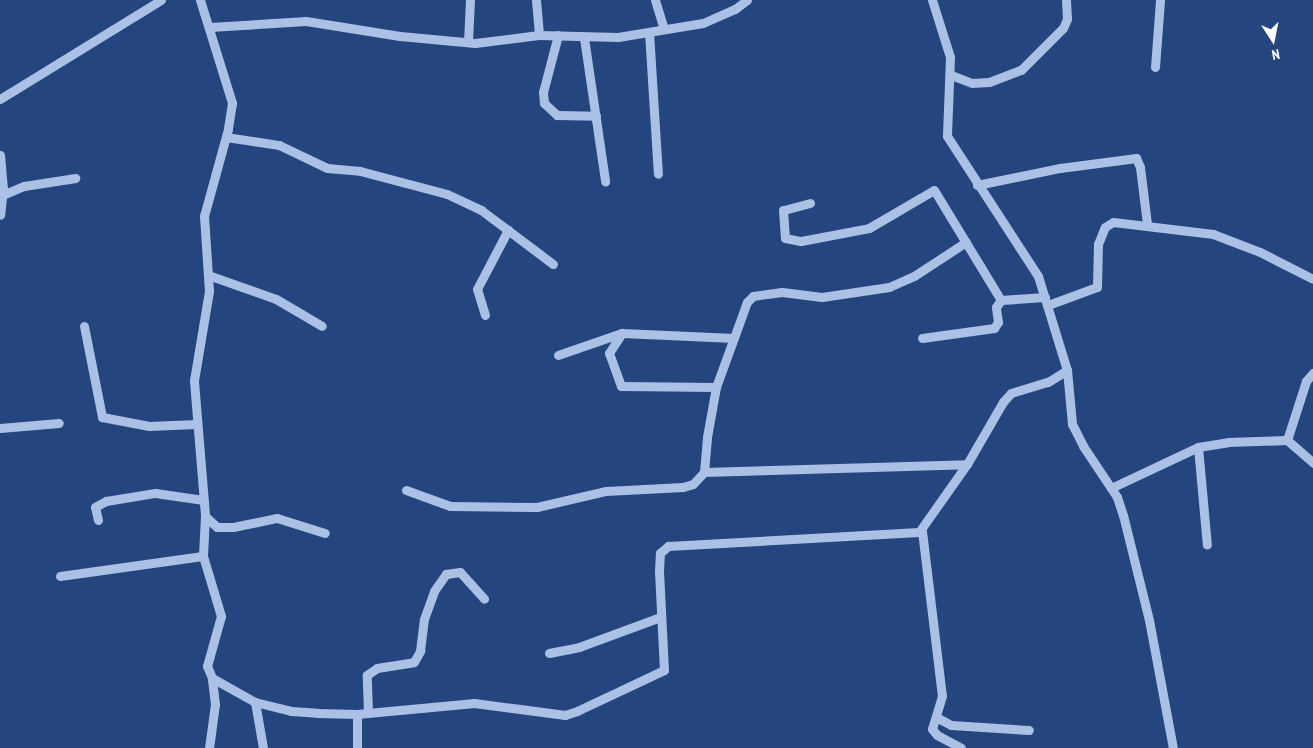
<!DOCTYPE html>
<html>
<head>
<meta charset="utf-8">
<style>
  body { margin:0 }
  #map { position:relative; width:1313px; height:748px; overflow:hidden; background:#25457e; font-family:"PT Sans Narrow",sans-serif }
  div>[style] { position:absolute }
  .minor>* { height:9px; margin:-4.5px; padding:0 4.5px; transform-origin:4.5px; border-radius:4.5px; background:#aac0e5 }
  span { translate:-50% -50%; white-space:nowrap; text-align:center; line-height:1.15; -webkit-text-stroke:4.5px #25457e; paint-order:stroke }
  .north { position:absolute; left:1248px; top:15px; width:50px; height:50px; -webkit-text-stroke:4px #25457e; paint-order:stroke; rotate:169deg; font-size:14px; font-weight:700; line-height:20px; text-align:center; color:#fff }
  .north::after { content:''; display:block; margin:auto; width:18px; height:22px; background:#fff; clip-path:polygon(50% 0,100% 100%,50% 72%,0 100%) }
</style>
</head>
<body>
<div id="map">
  <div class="minor">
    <div style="left:200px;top:0;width:108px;rotate:72.7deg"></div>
    <div style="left:232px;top:103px;width:26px;rotate:99deg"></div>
    <div style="left:228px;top:129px;width:90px;rotate:105.4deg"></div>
    <div style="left:204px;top:216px;width:75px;rotate:86.2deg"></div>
    <div style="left:209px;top:291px;width:91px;rotate:99.5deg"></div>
    <div style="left:194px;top:381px;width:135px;rotate:85.3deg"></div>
    <div style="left:205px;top:516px;width:40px;rotate:92.9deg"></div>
    <div style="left:203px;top:556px;width:63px;rotate:73.3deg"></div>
    <div style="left:221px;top:616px;width:52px;rotate:105.6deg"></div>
    <div style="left:207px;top:666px;width:13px;rotate:67deg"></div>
    <div style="left:212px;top:678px;width:49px;rotate:29.2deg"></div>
    <div style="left:255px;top:702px;width:37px;rotate:14deg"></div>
    <div style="left:291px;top:711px;width:26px;rotate:4deg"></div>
    <div style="left:317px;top:713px;width:40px;rotate:1.4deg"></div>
    <div style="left:357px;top:714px;width:118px;rotate:-5.4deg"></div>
    <div style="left:474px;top:703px;width:92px;rotate:7.5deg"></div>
    <div style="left:565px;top:715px;width:13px;rotate:-18deg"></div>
    <div style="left:577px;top:711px;width:96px;rotate:-25.2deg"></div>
    <div style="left:664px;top:670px;width:99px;rotate:-92.9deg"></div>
    <div style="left:659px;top:571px;width:18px;rotate:-87deg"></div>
    <div style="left:660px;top:553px;width:11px;rotate:-41deg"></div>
    <div style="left:668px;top:546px;width:251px;rotate:-3.2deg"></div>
    <div style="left:919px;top:532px;width:83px;rotate:-54.8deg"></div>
    <div style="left:967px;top:464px;width:72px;rotate:-59.9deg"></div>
    <div style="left:1003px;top:402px;width:12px;rotate:-48deg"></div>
    <div style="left:1011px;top:393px;width:39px;rotate:-17deg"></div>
    <div style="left:1048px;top:382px;width:22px;rotate:-32deg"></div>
    <div style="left:536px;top:0;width:35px;rotate:85deg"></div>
    <div style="left:655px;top:0;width:30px;rotate:73deg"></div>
    <div style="left:932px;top:0;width:60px;rotate:72.5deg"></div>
    <div style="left:950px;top:57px;width:79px;rotate:92.2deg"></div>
    <div style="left:947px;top:136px;width:167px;rotate:57deg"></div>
    <div style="left:1038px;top:276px;width:98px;rotate:72.9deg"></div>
    <div style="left:1067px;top:370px;width:54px;rotate:84.7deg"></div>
    <div style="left:1072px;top:424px;width:25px;rotate:63deg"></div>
    <div style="left:1083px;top:446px;width:61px;rotate:56.3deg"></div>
    <div style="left:1117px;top:497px;width:19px;rotate:72deg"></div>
    <div style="left:1123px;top:515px;width:108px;rotate:76.1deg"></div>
    <div style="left:1149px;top:620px;width:130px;rotate:79.4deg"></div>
    <div style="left:210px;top:27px;width:96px;rotate:-3.6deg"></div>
    <div style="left:306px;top:21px;width:95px;rotate:9.1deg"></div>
    <div style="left:400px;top:36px;width:75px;rotate:5.3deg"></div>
    <div style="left:475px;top:43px;width:64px;rotate:-7.1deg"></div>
    <div style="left:539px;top:35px;width:79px;rotate:1.5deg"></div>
    <div style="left:618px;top:37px;width:86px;rotate:-9.4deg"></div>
    <div style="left:703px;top:23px;width:35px;rotate:-24deg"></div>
    <div style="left:735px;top:9px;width:15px;rotate:-37deg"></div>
    <div style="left:649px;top:32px;width:142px;rotate:86.4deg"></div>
    <div style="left:558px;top:35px;width:59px;rotate:104.7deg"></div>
    <div style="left:543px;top:92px;width:11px;rotate:85deg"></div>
    <div style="left:544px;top:103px;width:18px;rotate:43deg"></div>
    <div style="left:557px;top:115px;width:39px;rotate:1deg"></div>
    <div style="left:584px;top:38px;width:145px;rotate:81.6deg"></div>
    <div style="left:468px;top:42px;width:42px;rotate:-87.3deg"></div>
    <div style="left:1155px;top:67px;width:67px;rotate:-85.7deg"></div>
    <div style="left:951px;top:75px;width:22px;rotate:21deg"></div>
    <div style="left:972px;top:83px;width:17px;rotate:-3deg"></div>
    <div style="left:989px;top:82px;width:34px;rotate:-21deg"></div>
    <div style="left:1021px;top:70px;width:59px;rotate:-45deg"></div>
    <div style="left:1063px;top:28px;width:10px;rotate:-66deg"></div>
    <div style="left:1067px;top:19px;width:19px;rotate:-93deg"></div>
    <div style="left:0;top:99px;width:189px;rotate:-31.6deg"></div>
    <div style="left:226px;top:137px;width:54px;rotate:8.6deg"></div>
    <div style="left:279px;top:145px;width:53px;rotate:25.6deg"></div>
    <div style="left:327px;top:168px;width:33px;rotate:5deg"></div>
    <div style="left:360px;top:171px;width:90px;rotate:14.8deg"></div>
    <div style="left:447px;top:194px;width:38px;rotate:25deg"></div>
    <div style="left:481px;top:210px;width:90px;rotate:36.9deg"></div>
    <div style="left:0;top:155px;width:33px;rotate:85deg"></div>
    <div style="left:3px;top:188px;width:27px;rotate:96deg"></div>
    <div style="left:977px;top:185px;width:85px;rotate:-11.6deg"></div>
    <div style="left:1060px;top:168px;width:77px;rotate:-7.5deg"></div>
    <div style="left:1136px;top:158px;width:10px;rotate:66deg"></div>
    <div style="left:1140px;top:167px;width:57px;rotate:83deg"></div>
    <div style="left:0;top:196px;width:26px;rotate:-23deg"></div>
    <div style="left:24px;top:186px;width:52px;rotate:-8.9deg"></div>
    <div style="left:810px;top:203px;width:28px;rotate:165deg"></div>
    <div style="left:783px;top:210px;width:28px;rotate:86deg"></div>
    <div style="left:785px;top:238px;width:16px;rotate:11deg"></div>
    <div style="left:801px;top:241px;width:69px;rotate:-10.8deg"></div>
    <div style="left:869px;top:228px;width:75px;rotate:-30.3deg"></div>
    <div style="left:934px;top:190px;width:129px;rotate:58.7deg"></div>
    <div style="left:1001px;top:300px;width:44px;rotate:-3.9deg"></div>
    <div style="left:208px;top:275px;width:72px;rotate:19.4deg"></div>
    <div style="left:276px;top:299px;width:53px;rotate:30.4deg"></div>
    <div style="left:1048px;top:305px;width:52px;rotate:-20.2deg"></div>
    <div style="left:1097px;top:287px;width:43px;rotate:-88.7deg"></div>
    <div style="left:1098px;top:244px;width:18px;rotate:-68deg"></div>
    <div style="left:1105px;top:227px;width:9px;rotate:-32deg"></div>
    <div style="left:1113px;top:222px;width:101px;rotate:6.8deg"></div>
    <div style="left:1213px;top:234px;width:50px;rotate:21deg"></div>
    <div style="left:1260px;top:252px;width:59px;rotate:27deg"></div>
    <div style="left:485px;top:315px;width:27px;rotate:-107deg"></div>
    <div style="left:477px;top:289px;width:67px;rotate:-62.3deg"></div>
    <div style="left:84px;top:326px;width:93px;rotate:78.8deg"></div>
    <div style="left:102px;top:417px;width:48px;rotate:10.8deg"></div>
    <div style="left:149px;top:426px;width:47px;rotate:-2.4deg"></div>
    <div style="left:622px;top:333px;width:24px;rotate:123deg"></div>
    <div style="left:609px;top:353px;width:35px;rotate:70deg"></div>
    <div style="left:621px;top:386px;width:95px;rotate:0.6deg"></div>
    <div style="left:922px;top:338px;width:73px;rotate:-7.9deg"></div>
    <div style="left:994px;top:328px;width:7px;rotate:-56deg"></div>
    <div style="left:998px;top:322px;width:15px;rotate:-98deg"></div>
    <div style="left:996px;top:307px;width:9px;rotate:-54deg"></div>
    <div style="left:558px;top:355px;width:68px;rotate:-19deg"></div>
    <div style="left:622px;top:333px;width:112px;rotate:2.6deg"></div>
    <div style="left:0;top:428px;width:59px;rotate:-4.8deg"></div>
    <div style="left:1287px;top:440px;width:62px;rotate:-72.1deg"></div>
    <div style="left:1306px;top:381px;width:11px;rotate:-49deg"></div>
    <div style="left:1198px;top:447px;width:98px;rotate:84.8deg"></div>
    <div style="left:704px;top:472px;width:35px;rotate:-85deg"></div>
    <div style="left:707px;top:437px;width:51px;rotate:-79.8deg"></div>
    <div style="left:716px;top:387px;width:90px;rotate:-70deg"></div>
    <div style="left:747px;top:302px;width:8px;rotate:-45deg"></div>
    <div style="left:753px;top:296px;width:29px;rotate:-8deg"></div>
    <div style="left:782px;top:292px;width:40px;rotate:7.1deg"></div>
    <div style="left:822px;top:297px;width:68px;rotate:-8.5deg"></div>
    <div style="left:889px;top:287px;width:27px;rotate:-24deg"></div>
    <div style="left:914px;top:276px;width:62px;rotate:-33.2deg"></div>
    <div style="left:1111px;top:488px;width:96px;rotate:-25.2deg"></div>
    <div style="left:1198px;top:447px;width:30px;rotate:-9deg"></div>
    <div style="left:1228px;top:442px;width:59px;rotate:-1.9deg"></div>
    <div style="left:1287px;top:440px;width:35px;rotate:41deg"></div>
    <div style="left:406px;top:490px;width:47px;rotate:20deg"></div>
    <div style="left:450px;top:506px;width:87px;rotate:0.7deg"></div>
    <div style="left:537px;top:507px;width:71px;rotate:-13.1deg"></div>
    <div style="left:606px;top:491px;width:77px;rotate:-3deg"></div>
    <div style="left:683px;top:487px;width:10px;rotate:-17deg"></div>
    <div style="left:693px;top:484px;width:16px;rotate:-47deg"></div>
    <div style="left:704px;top:472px;width:263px;rotate:-1.7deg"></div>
    <div style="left:205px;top:516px;width:16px;rotate:43deg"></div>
    <div style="left:217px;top:527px;width:16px"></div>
    <div style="left:233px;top:527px;width:45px;rotate:-11.6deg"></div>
    <div style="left:277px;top:518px;width:50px;rotate:17.4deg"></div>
    <div style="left:98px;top:520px;width:13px;rotate:-103deg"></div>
    <div style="left:95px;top:507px;width:13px;rotate:-29deg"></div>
    <div style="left:106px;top:501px;width:50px;rotate:-9.3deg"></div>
    <div style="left:155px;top:493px;width:49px;rotate:8.3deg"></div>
    <div style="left:922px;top:531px;width:166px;rotate:83.1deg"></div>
    <div style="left:942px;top:696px;width:34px;rotate:107deg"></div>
    <div style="left:932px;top:729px;width:8px;rotate:50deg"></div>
    <div style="left:937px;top:735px;width:27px;rotate:28deg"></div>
    <div style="left:60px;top:576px;width:144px;rotate:-8deg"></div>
    <div style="left:549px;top:653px;width:31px;rotate:-11deg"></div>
    <div style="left:579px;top:647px;width:86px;rotate:-20.3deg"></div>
    <div style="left:255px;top:702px;width:47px;rotate:80.1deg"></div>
    <div style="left:368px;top:713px;width:38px;rotate:-92deg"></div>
    <div style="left:367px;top:675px;width:12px;rotate:-35deg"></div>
    <div style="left:377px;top:668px;width:37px;rotate:-9deg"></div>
    <div style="left:414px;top:662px;width:13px;rotate:-61deg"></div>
    <div style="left:420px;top:651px;width:32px;rotate:-83deg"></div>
    <div style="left:424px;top:619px;width:30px;rotate:-70deg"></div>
    <div style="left:434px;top:591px;width:21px;rotate:-55deg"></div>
    <div style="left:446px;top:574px;width:14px;rotate:-8deg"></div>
    <div style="left:460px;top:572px;width:36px;rotate:48deg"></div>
    <div style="left:936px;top:717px;width:17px;rotate:28deg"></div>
    <div style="left:951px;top:725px;width:78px;rotate:3.7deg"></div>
    <div style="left:209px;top:748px;width:44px;rotate:-82.2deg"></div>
    <div style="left:215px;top:704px;width:26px;rotate:-97deg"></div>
    <div style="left:357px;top:748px;width:34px;rotate:-90deg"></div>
  </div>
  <div class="north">N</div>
</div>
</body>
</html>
